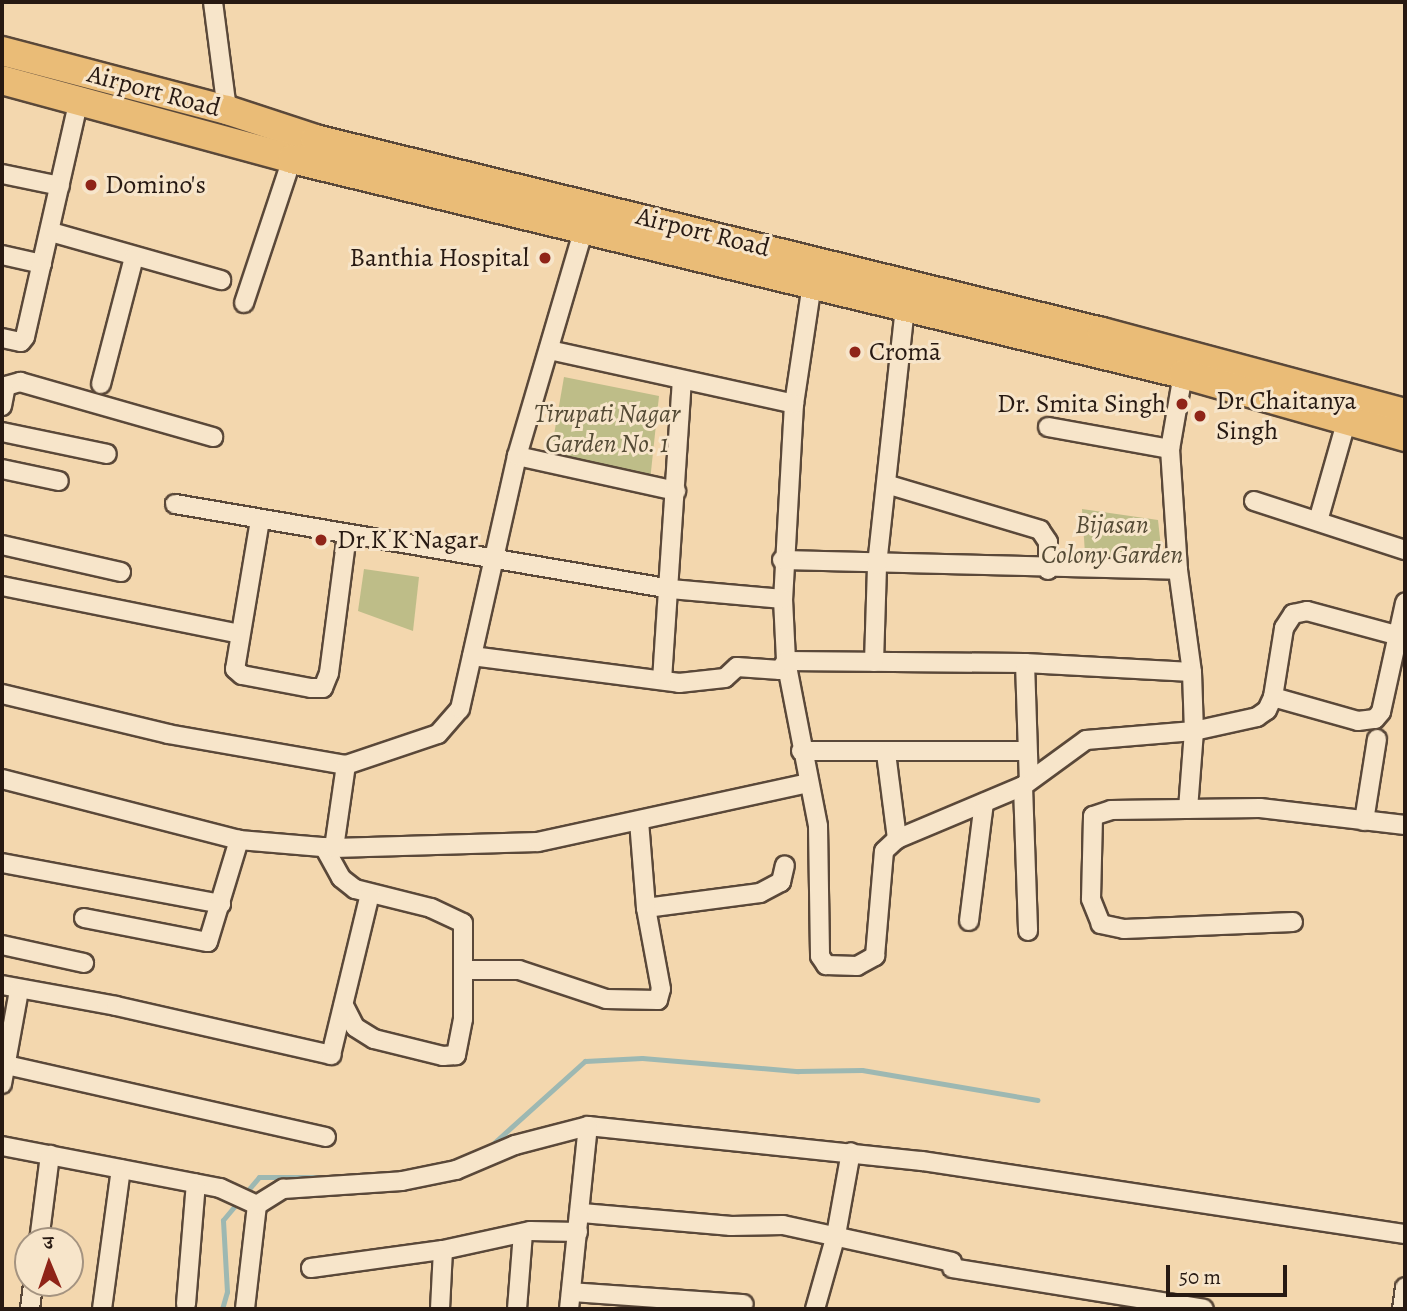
<!DOCTYPE html>
<html>
<head>
<meta charset="utf-8">
<style>
  body { margin:0 }
  #map { position:relative; width:1407px; height:1311px; overflow:hidden; background:#f3d7ae; font-family:Alegreya,"Noto Serif Devanagari",serif }
  div>[style] { position:absolute }
  .green>* { inset:0; background:#bebd88 }
  .stream>* { height:5px; margin:-2.5px; padding:0 2.5px; transform-origin:2.5px; border-radius:2.5px; background:#9db8b2 }
  .roads { filter:drop-shadow(2px 0 #5a4839) drop-shadow(-2px 0 #5a4839) drop-shadow(0 2px #5a4839) drop-shadow(0 -2px #5a4839) }
  .minor>* { height:18px; margin:-9px; padding:0 9px; transform-origin:9px; border-radius:9px; background:#f7e5ca }
  .primary>* { height:28px; margin:-14px; padding:0 14px; transform-origin:14px; border-radius:14px; background:#eabc77 }
  .dots>* { width:19px; height:19px; translate:-50% -50%; box-sizing:border-box; border:4px solid #f7e5ca; border-radius:50% }
  span { translate:-50% -50%; white-space:nowrap; text-align:center; line-height:1.15; -webkit-text-stroke:6px #f7e5ca; paint-order:stroke }
  .street-label { font-size:26px; color:#271912 }
  .poi-label { font-size:26px; color:#271912 }
  .left { translate:0 -50%; text-align:left }
  .right { translate:-100% -50%; text-align:right }
  .park-label { font-size:26px; color:#544a35; font-style:italic }
  .frame { position:absolute; inset:0; border:4px solid #271912; pointer-events:none }
  .north { position:absolute; left:14px; top:1227px; width:70px; height:70px; box-sizing:border-box; background:#f7e5ca; border:2px solid #a49380; border-radius:50%; rotate:358deg; font-size:19px; font-weight:700; line-height:28px; text-align:center; color:#271912 }
  .north::after { content:''; display:block; margin:auto; width:24px; height:32px; background:#8f2418; clip-path:polygon(50% 0,100% 100%,50% 72%,0 100%) }
  .scale { position:absolute; left:1166px; top:1265px; width:121px; height:32px; box-sizing:border-box; border:4px solid #271912; border-top:0; padding-left:9px; font-size:21px; line-height:24px; white-space:nowrap; color:#271912; -webkit-text-stroke:5px #f7e5ca; paint-order:stroke }
</style>
</head>
<body>
<div id="map">
  <div class="green">
    <div style="clip-path:polygon(564px 377px,659px 396px,650px 481px,550px 458px)"></div>
    <div style="clip-path:polygon(1082px 509px,1158px 520px,1163px 566px,1086px 568px)"></div>
    <div style="clip-path:polygon(364px 569px,419px 577px,413px 631px,358px 611px)"></div>
  </div>
  <div class="stream">
    <div style="left:486px;top:1150px;width:133px;rotate:-42deg"></div>
    <div style="left:585px;top:1061px;width:57px;rotate:-3deg"></div>
    <div style="left:642px;top:1058px;width:157px;rotate:4.8deg"></div>
    <div style="left:798px;top:1071px;width:64px;rotate:-0.9deg"></div>
    <div style="left:862px;top:1070px;width:178px;rotate:9.7deg"></div>
    <div style="left:222px;top:1309px;width:18px;rotate:-74deg"></div>
    <div style="left:227px;top:1292px;width:72px;rotate:-93.2deg"></div>
    <div style="left:223px;top:1220px;width:56px;rotate:-50.1deg"></div>
    <div style="left:259px;top:1177px;width:79px"></div>
  </div>
  <div class="roads">
    <div class="minor">
      <div style="left:213px;top:2px;width:109px;rotate:82.6deg"></div>
      <div style="left:2px;top:174px;width:59px;rotate:11.7deg"></div>
      <div style="left:51px;top:232px;width:177px;rotate:15.8deg"></div>
      <div style="left:2px;top:255px;width:41px;rotate:12.7deg"></div>
      <div style="left:812px;top:284px;width:121px;rotate:98.5deg"></div>
      <div style="left:794px;top:404px;width:195px;rotate:93.2deg"></div>
      <div style="left:783px;top:599px;width:62px;rotate:87.2deg"></div>
      <div style="left:786px;top:661px;width:168px;rotate:79deg"></div>
      <div style="left:818px;top:826px;width:130px;rotate:89.1deg"></div>
      <div style="left:820px;top:956px;width:11px;rotate:56deg"></div>
      <div style="left:826px;top:965px;width:31px;rotate:2deg"></div>
      <div style="left:857px;top:966px;width:21px;rotate:-29deg"></div>
      <div style="left:875px;top:956px;width:105px;rotate:-85.1deg"></div>
      <div style="left:884px;top:851px;width:18px;rotate:-43deg"></div>
      <div style="left:897px;top:839px;width:137px;rotate:-22.8deg"></div>
      <div style="left:1023px;top:786px;width:78px;rotate:-36.1deg"></div>
      <div style="left:1086px;top:740px;width:108px;rotate:-4.8deg"></div>
      <div style="left:1194px;top:731px;width:65px;rotate:-12.5deg"></div>
      <div style="left:1257px;top:717px;width:12px;rotate:-35deg"></div>
      <div style="left:1267px;top:710px;width:14px;rotate:-65deg"></div>
      <div style="left:1273px;top:697px;width:70px;rotate:-80.9deg"></div>
      <div style="left:1284px;top:628px;width:17px;rotate:-57deg"></div>
      <div style="left:1293px;top:614px;width:14px;rotate:-12deg"></div>
      <div style="left:1307px;top:611px;width:92px;rotate:15.1deg"></div>
      <div style="left:244px;top:303px;width:152px;rotate:-71.6deg"></div>
      <div style="left:2px;top:338px;width:19px;rotate:12deg"></div>
      <div style="left:21px;top:342px;width:6px;rotate:-51deg"></div>
      <div style="left:25px;top:337px;width:243px;rotate:-77.2deg"></div>
      <div style="left:549px;top:350px;width:251px;rotate:12.4deg"></div>
      <div style="left:1183px;top:374px;width:76px;rotate:99.8deg"></div>
      <div style="left:1170px;top:449px;width:121px;rotate:86.2deg"></div>
      <div style="left:1178px;top:570px;width:103px;rotate:82.2deg"></div>
      <div style="left:1192px;top:672px;width:59px;rotate:88.1deg"></div>
      <div style="left:1194px;top:731px;width:78px;rotate:94.4deg"></div>
      <div style="left:101px;top:384px;width:131px;rotate:-75.4deg"></div>
      <div style="left:2px;top:406px;width:20px;rotate:-79deg"></div>
      <div style="left:6px;top:386px;width:15px;rotate:-16deg"></div>
      <div style="left:20px;top:382px;width:201px;rotate:15.9deg"></div>
      <div style="left:1048px;top:427px;width:124px;rotate:10.2deg"></div>
      <div style="left:2px;top:432px;width:107px;rotate:11.8deg"></div>
      <div style="left:517px;top:456px;width:163px;rotate:12.4deg"></div>
      <div style="left:2px;top:469px;width:58px;rotate:11.9deg"></div>
      <div style="left:886px;top:484px;width:161px;rotate:16.6deg"></div>
      <div style="left:1040px;top:530px;width:14px;rotate:56deg"></div>
      <div style="left:1048px;top:542px;width:28px;rotate:90deg"></div>
      <div style="left:1254px;top:501px;width:159px;rotate:18deg"></div>
      <div style="left:175px;top:504px;width:503px;rotate:9.72deg"></div>
      <div style="left:671px;top:589px;width:112px;rotate:5.1deg"></div>
      <div style="left:260px;top:520px;width:151px;rotate:99.5deg"></div>
      <div style="left:235px;top:669px;width:9px;rotate:41deg"></div>
      <div style="left:242px;top:675px;width:70px;rotate:10.7deg"></div>
      <div style="left:311px;top:688px;width:12px"></div>
      <div style="left:323px;top:688px;width:16px;rotate:-68deg"></div>
      <div style="left:329px;top:673px;width:139px;rotate:-82.6deg"></div>
      <div style="left:1318px;top:521px;width:102px;rotate:-74.1deg"></div>
      <div style="left:2px;top:545px;width:122px;rotate:12.8deg"></div>
      <div style="left:782px;top:560px;width:396px;rotate:1.4deg"></div>
      <div style="left:2px;top:586px;width:243px;rotate:11.4deg"></div>
      <div style="left:472px;top:656px;width:209px;rotate:7.4deg"></div>
      <div style="left:679px;top:683px;width:46px;rotate:-6.2deg"></div>
      <div style="left:725px;top:678px;width:16px;rotate:-43deg"></div>
      <div style="left:737px;top:667px;width:43px;rotate:4deg"></div>
      <div style="left:780px;top:670px;width:11px;rotate:-56deg"></div>
      <div style="left:786px;top:661px;width:239px;rotate:0.5deg"></div>
      <div style="left:1025px;top:663px;width:167px;rotate:3.1deg"></div>
      <div style="left:874px;top:662px;width:97px;rotate:-88.2deg"></div>
      <div style="left:877px;top:565px;width:259px;rotate:-83.8deg"></div>
      <div style="left:1025px;top:663px;width:118px;rotate:88.1deg"></div>
      <div style="left:662px;top:680px;width:300px;rotate:-86.2deg"></div>
      <div style="left:2px;top:694px;width:171px;rotate:13.5deg"></div>
      <div style="left:168px;top:734px;width:181px;rotate:9.9deg"></div>
      <div style="left:346px;top:765px;width:97px;rotate:-18.6deg"></div>
      <div style="left:438px;top:734px;width:33px;rotate:-49deg"></div>
      <div style="left:460px;top:709px;width:259px;rotate:-77.3deg"></div>
      <div style="left:517px;top:456px;width:245px;rotate:-73.6deg"></div>
      <div style="left:1273px;top:697px;width:88px;rotate:15.8deg"></div>
      <div style="left:1358px;top:721px;width:17px;rotate:-7deg"></div>
      <div style="left:1375px;top:719px;width:9px;rotate:-49deg"></div>
      <div style="left:1381px;top:712px;width:112px;rotate:-77.6deg"></div>
      <div style="left:801px;top:751px;width:225px"></div>
      <div style="left:886px;top:753px;width:87px;rotate:82.7deg"></div>
      <div style="left:2px;top:779px;width:245px;rotate:14.4deg"></div>
      <div style="left:239px;top:840px;width:95px;rotate:4.8deg"></div>
      <div style="left:334px;top:848px;width:204px;rotate:-1.7deg"></div>
      <div style="left:538px;top:842px;width:276px;rotate:-12.3deg"></div>
      <div style="left:1023px;top:786px;width:145px;rotate:88deg"></div>
      <div style="left:1364px;top:821px;width:83px;rotate:-81deg"></div>
      <div style="left:324px;top:847px;width:35px;rotate:61deg"></div>
      <div style="left:341px;top:878px;width:18px;rotate:38deg"></div>
      <div style="left:355px;top:889px;width:78px;rotate:14deg"></div>
      <div style="left:431px;top:908px;width:35px;rotate:25deg"></div>
      <div style="left:463px;top:923px;width:96px;rotate:90deg"></div>
      <div style="left:463px;top:1019px;width:37px;rotate:101deg"></div>
      <div style="left:456px;top:1055px;width:13px;rotate:176deg"></div>
      <div style="left:443px;top:1056px;width:71px;rotate:-166.2deg"></div>
      <div style="left:374px;top:1039px;width:22px;rotate:-148deg"></div>
      <div style="left:355px;top:1027px;width:25px;rotate:-117deg"></div>
      <div style="left:334px;top:848px;width:84px;rotate:-81.8deg"></div>
      <div style="left:2px;top:863px;width:223px;rotate:10.6deg"></div>
      <div style="left:646px;top:908px;width:115px;rotate:-7.5deg"></div>
      <div style="left:760px;top:893px;width:24px;rotate:-28deg"></div>
      <div style="left:781px;top:882px;width:17px;rotate:-77deg"></div>
      <div style="left:84px;top:918px;width:126px;rotate:11deg"></div>
      <div style="left:208px;top:942px;width:107px;rotate:-73.1deg"></div>
      <div style="left:969px;top:921px;width:119px;rotate:-82.8deg"></div>
      <div style="left:1293px;top:922px;width:169px;rotate:177.6deg"></div>
      <div style="left:1124px;top:929px;width:24px;rotate:-168deg"></div>
      <div style="left:1101px;top:924px;width:27px;rotate:-112deg"></div>
      <div style="left:1091px;top:899px;width:83px;rotate:-88.6deg"></div>
      <div style="left:1093px;top:816px;width:19px;rotate:-18deg"></div>
      <div style="left:1111px;top:810px;width:149px;rotate:-0.8deg"></div>
      <div style="left:1260px;top:808px;width:146px;rotate:6.7deg"></div>
      <div style="left:2px;top:945px;width:84px;rotate:12.4deg"></div>
      <div style="left:465px;top:970px;width:54px"></div>
      <div style="left:519px;top:970px;width:92px;rotate:18.4deg"></div>
      <div style="left:606px;top:999px;width:52px;rotate:1.1deg"></div>
      <div style="left:658px;top:1000px;width:11px;rotate:-75deg"></div>
      <div style="left:661px;top:989px;width:82px;rotate:-100.5deg"></div>
      <div style="left:646px;top:908px;width:87px;rotate:-94.6deg"></div>
      <div style="left:2px;top:985px;width:116px;rotate:10.4deg"></div>
      <div style="left:116px;top:1006px;width:221px;rotate:12.8deg"></div>
      <div style="left:331px;top:1055px;width:166px;rotate:-76.4deg"></div>
      <div style="left:2px;top:1064px;width:332px;rotate:12.7deg"></div>
      <div style="left:2px;top:1084px;width:96px;rotate:-79.7deg"></div>
      <div style="left:2px;top:1146px;width:222px;rotate:10.9deg"></div>
      <div style="left:220px;top:1188px;width:41px;rotate:24.7deg"></div>
      <div style="left:257px;top:1205px;width:105px;rotate:96.6deg"></div>
      <div style="left:257px;top:1205px;width:31px;rotate:-32deg"></div>
      <div style="left:283px;top:1189px;width:119px;rotate:-3.8deg"></div>
      <div style="left:402px;top:1181px;width:55px;rotate:-11.5deg"></div>
      <div style="left:456px;top:1170px;width:64px;rotate:-23deg"></div>
      <div style="left:515px;top:1145px;width:75px;rotate:-14.6deg"></div>
      <div style="left:588px;top:1126px;width:336px;rotate:6deg"></div>
      <div style="left:922px;top:1161px;width:488px;rotate:8.6deg"></div>
      <div style="left:582px;top:1213px;width:150px;rotate:5deg"></div>
      <div style="left:731px;top:1226px;width:52px;rotate:-1.1deg"></div>
      <div style="left:783px;top:1225px;width:173px;rotate:12.3deg"></div>
      <div style="left:39px;top:1241px;width:87px;rotate:-82.7deg"></div>
      <div style="left:311px;top:1268px;width:133px;rotate:-7.8deg"></div>
      <div style="left:952px;top:1268px;width:255px;rotate:9.2deg"></div>
      <div style="left:571px;top:1292px;width:173px;rotate:4deg"></div>
      <div style="left:186px;top:1304px;width:121px;rotate:-85.3deg"></div>
      <div style="left:30px;top:1309px;width:26px;rotate:-83deg"></div>
      <div style="left:102px;top:1309px;width:141px;rotate:-82.3deg"></div>
      <div style="left:440px;top:1309px;width:59px;rotate:-87.1deg"></div>
      <div style="left:443px;top:1250px;width:89px;rotate:-12.3deg"></div>
      <div style="left:530px;top:1231px;width:48px;rotate:1.2deg"></div>
      <div style="left:517px;top:1309px;width:76px;rotate:-85.5deg"></div>
      <div style="left:569px;top:1309px;width:184px;rotate:-84.1deg"></div>
      <div style="left:815px;top:1309px;width:77px;rotate:-74.2deg"></div>
      <div style="left:836px;top:1235px;width:84px;rotate:-79.8deg"></div>
      <div style="left:1402px;top:1309px;width:22px;rotate:-82deg"></div>
    </div>
    <div class="primary">
      <div style="left:2px;top:51px;width:233px;rotate:14.7deg"></div>
      <div style="left:227px;top:110px;width:93px;rotate:18.2deg"></div>
      <div style="left:315px;top:139px;width:810px;rotate:13.78deg"></div>
      <div style="left:1102px;top:332px;width:314px;rotate:15deg"></div>
      <div style="left:2px;top:80px;width:301px;rotate:15.2deg"></div>
      <div style="left:292px;top:159px;width:917px;rotate:13.57deg"></div>
      <div style="left:1183px;top:374px;width:231px;rotate:15.8deg"></div>
    </div>
  </div>
  <div class="dots">
    <div style="left:91px;top:185px;background:#8f2418"></div>
    <div style="left:545px;top:258px;background:#8f2418"></div>
    <div style="left:855px;top:352px;background:#8f2418"></div>
    <div style="left:1182px;top:404px;background:#8f2418"></div>
    <div style="left:1200px;top:416px;background:#8f2418"></div>
    <div style="left:321px;top:540px;background:#8f2418"></div>
  </div>
  <div class="street-label">
    <span style="left:154px;top:91px;rotate:15deg">Airport Road</span>
    <span style="left:703px;top:232px;rotate:14deg">Airport Road</span>
  </div>
  <div class="poi-label">
    <span class="left" style="left:105px;top:185px">Domino's</span>
    <span class="right" style="left:529px;top:258px">Banthia Hospital</span>
    <span class="left" style="left:869px;top:352px">Cromā</span>
    <span class="left" style="left:1216px;top:416px">Dr Chaitanya<br>Singh</span>
    <span class="right" style="left:1166px;top:404px">Dr. Smita Singh</span>
    <span class="left" style="left:337px;top:540px">Dr K K Nagar</span>
  </div>
  <div class="park-label">
    <span style="left:607px;top:429px">Tirupati Nagar<br>Garden No. 1</span>
    <span style="left:1112px;top:540px">Bijasan<br>Colony Garden</span>
  </div>
  <div class="frame"></div>
  <div class="north">उ</div>
  <div class="scale">50 m</div>
</div>
</body>
</html>
